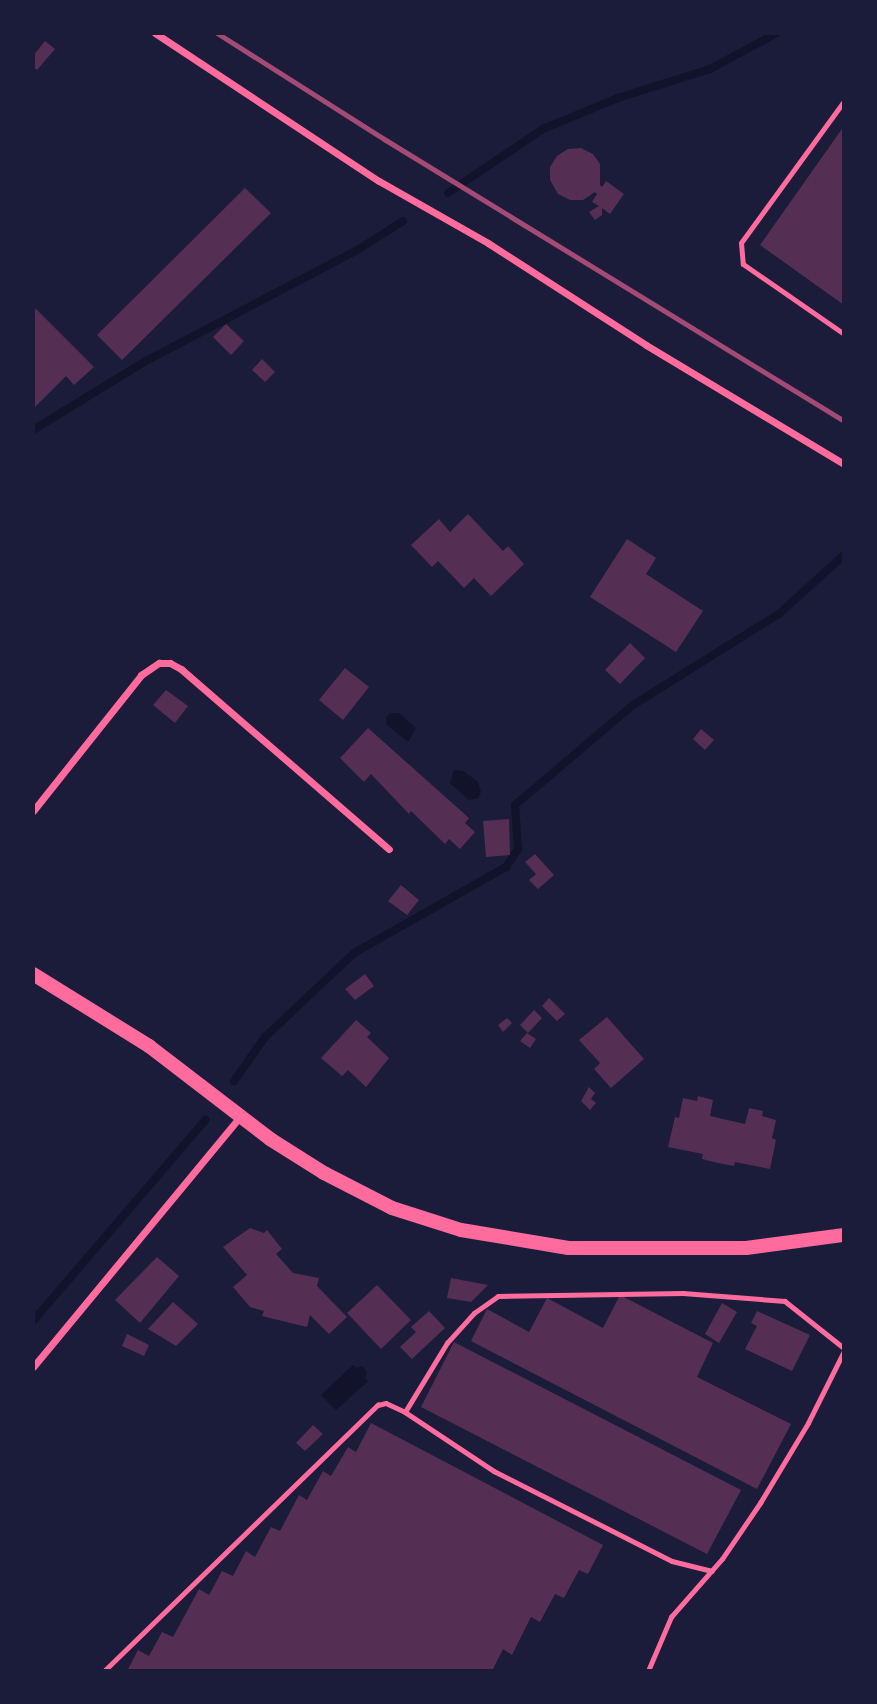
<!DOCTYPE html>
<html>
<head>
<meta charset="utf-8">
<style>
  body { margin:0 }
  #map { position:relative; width:877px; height:1704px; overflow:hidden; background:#1b1b3a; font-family:Ubuntu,sans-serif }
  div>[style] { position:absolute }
  .water>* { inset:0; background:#12122b }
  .stream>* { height:8px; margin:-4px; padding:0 4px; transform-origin:4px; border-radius:4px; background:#12122b }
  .building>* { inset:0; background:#542f53 }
  .path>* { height:4.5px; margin:-2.25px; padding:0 2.25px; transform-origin:2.25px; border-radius:2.25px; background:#ff6b9d }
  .service>* { height:5px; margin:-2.5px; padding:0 2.5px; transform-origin:2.5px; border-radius:2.5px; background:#ff6b9d }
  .minor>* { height:7px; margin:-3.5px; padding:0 3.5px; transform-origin:3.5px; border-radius:3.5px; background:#ff6b9d }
  .secondary>* { height:14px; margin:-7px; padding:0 7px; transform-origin:7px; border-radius:7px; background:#ff6b9d }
  .rail>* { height:5px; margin:-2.5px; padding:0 2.5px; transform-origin:2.5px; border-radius:2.5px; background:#a44b75 }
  span { translate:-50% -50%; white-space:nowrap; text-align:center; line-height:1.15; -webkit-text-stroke:5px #1b1b3a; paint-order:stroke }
  .frame { position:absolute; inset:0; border:35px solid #1b1b3a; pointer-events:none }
</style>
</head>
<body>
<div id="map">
  <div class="water">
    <div style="clip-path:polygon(390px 713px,399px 713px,416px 728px,408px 742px,387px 725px,386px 718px)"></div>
    <div style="clip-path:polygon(454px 770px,463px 771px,478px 782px,481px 792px,478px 798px,469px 800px,450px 783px)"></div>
    <div style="clip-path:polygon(353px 1365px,357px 1368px,362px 1366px,367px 1372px,365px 1377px,368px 1381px,336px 1410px,321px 1395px)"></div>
  </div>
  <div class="stream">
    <div style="left:448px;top:193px;width:115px;rotate:-34deg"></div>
    <div style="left:543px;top:129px;width:81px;rotate:-22.5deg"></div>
    <div style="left:618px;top:98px;width:96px;rotate:-17.5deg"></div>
    <div style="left:710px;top:69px;width:76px;rotate:-28.2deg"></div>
    <div style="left:33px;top:430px;width:130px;rotate:-31.5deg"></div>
    <div style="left:144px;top:362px;width:243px;rotate:-27.7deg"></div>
    <div style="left:359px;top:249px;width:52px;rotate:-32.5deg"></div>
    <div style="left:234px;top:1081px;width:54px;rotate:-54.8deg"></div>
    <div style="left:265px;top:1037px;width:122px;rotate:-43.3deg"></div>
    <div style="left:354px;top:953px;width:175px;rotate:-29.5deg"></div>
    <div style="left:506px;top:867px;width:22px;rotate:-56deg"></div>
    <div style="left:518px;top:849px;width:44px;rotate:-93.9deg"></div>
    <div style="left:515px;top:805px;width:155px;rotate:-40.3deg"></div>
    <div style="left:633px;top:705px;width:173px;rotate:-32deg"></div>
    <div style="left:780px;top:613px;width:86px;rotate:-42.2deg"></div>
    <div style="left:33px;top:1321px;width:265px;rotate:-49.4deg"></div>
  </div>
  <div class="building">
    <div style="clip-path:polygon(45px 41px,55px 49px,37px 70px,33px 67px,33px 56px)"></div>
    <div style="clip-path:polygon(844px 126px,844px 305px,760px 245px)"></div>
    <div style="clip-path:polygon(581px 148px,593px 154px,600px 164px,600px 185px,602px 187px,606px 181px,624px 194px,610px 214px,602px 208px,602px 215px,595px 220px,589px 212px,599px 206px,592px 202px,597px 194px,595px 192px,583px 200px,570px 200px,558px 194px,550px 180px,550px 167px,557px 156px,568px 149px)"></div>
    <div style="clip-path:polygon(245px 188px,271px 213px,122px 360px,97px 335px)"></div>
    <div style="clip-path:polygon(33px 306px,94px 367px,74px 385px,66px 376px,33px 409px)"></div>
    <div style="clip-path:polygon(226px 324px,244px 341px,231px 355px,213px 337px)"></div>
    <div style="clip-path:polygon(262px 359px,275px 372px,265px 382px,252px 370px)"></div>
    <div style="clip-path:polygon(468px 514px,503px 551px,508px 546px,524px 564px,491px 596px,474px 578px,464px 588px,438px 561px,432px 567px,411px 545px,439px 519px,450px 532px)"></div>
    <div style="clip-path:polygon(627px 539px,656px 558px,646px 574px,703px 611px,676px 652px,590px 597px)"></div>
    <div style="clip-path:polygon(630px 643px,645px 658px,620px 684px,605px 670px)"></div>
    <div style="clip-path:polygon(345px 668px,369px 687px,343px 720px,319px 700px)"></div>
    <div style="clip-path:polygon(166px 690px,188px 706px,175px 723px,153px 705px)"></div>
    <div style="clip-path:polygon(368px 728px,469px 818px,465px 823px,475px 832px,460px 849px,449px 839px,445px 844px,411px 811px,409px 814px,371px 774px,364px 782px,340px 758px)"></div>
    <div style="clip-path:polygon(701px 729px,714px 740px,705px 750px,693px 739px)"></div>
    <div style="clip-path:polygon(509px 819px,510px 855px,486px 857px,483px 821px)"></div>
    <div style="clip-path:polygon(535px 854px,554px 875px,538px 889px,529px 880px,536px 874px,525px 862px)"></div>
    <div style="clip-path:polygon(401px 885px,419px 900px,407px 915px,388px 901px)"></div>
    <div style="clip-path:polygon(365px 974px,374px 986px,355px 1000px,345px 989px)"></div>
    <div style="clip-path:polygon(549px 998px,565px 1014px,557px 1021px,542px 1006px)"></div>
    <div style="clip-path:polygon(534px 1010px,542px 1018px,528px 1033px,520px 1025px)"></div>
    <div style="clip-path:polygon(607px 1017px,644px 1059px,611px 1088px,594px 1069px,600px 1063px,579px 1040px)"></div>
    <div style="clip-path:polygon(507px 1018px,512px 1023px,503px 1032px,498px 1025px)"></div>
    <div style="clip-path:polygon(356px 1020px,371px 1033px,367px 1037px,389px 1058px,366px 1087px,348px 1070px,342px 1076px,321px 1058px)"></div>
    <div style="clip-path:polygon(527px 1033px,536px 1039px,530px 1048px,520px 1041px)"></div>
    <div style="clip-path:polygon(589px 1087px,595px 1093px,591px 1099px,596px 1103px,590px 1110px,581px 1101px)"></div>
    <div style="clip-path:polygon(698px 1096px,713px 1100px,710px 1116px,745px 1124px,749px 1108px,763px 1111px,762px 1116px,776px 1120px,772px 1138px,776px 1140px,770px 1169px,735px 1162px,734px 1166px,718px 1163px,702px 1159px,703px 1154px,668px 1147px,675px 1117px,679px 1118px,683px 1098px,697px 1101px)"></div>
    <div style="clip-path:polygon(250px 1228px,264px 1233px,267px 1230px,282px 1249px,276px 1254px,293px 1273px,319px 1278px,317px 1286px,347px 1317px,329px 1334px,310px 1315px,307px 1327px,262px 1316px,264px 1311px,250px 1307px,233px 1287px,247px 1275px,223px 1247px)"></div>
    <div style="clip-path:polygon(157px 1257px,179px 1276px,140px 1323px,115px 1300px)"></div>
    <div style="clip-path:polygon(451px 1278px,488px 1285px,471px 1302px,447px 1298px)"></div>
    <div style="clip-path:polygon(377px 1285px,411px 1320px,381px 1349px,347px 1313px)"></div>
    <div style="clip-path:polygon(620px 1295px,713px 1343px,697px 1377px,791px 1424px,757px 1489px,471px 1341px,487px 1309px,529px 1332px,547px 1298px,603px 1328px)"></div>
    <div style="clip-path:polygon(173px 1302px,198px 1324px,176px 1346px,148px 1329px)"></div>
    <div style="clip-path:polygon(722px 1303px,737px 1312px,719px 1343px,705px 1334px)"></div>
    <div style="clip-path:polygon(429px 1311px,445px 1328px,412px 1359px,400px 1347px,416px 1332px,411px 1327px)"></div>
    <div style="clip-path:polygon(757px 1311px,810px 1335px,792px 1371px,745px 1349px,757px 1326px,751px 1323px)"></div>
    <div style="clip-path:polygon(127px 1334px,149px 1345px,144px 1356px,122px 1346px)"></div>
    <div style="clip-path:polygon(454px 1342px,741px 1490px,707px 1554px,421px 1407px)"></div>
    <div style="clip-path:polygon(371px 1423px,603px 1545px,588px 1574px,579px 1570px,564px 1598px,555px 1594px,540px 1622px,531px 1617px,512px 1655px,503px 1649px,492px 1671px,127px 1671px,138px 1650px,149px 1656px,162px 1632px,173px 1637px,199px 1589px,209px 1595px,222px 1571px,233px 1576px,246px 1551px,255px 1557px,271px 1527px,280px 1531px,299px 1495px,307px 1500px,323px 1471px,331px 1476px,348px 1447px,356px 1452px)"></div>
    <div style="clip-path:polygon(313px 1425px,323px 1434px,305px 1451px,296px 1443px)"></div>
  </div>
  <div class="path">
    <div style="left:405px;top:1412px;width:107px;rotate:33.5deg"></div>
    <div style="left:494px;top:1471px;width:199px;rotate:26.8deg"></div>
    <div style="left:672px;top:1561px;width:41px;rotate:14deg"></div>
    <div style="left:104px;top:1671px;width:382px;rotate:-44.2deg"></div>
    <div style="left:378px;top:1405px;width:8px;rotate:-14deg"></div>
    <div style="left:386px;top:1403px;width:21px;rotate:25deg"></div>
    <div style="left:405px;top:1412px;width:81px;rotate:-58.7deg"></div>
    <div style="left:447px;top:1343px;width:40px;rotate:-48deg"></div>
    <div style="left:474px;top:1313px;width:29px;rotate:-35deg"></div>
    <div style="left:498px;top:1296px;width:185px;rotate:-0.9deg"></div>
    <div style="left:683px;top:1293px;width:102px;rotate:4.5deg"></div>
    <div style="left:785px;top:1301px;width:75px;rotate:38.5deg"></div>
    <div style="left:648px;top:1671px;width:59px;rotate:-66.9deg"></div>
    <div style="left:671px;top:1617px;width:77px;rotate:-48.7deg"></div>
    <div style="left:722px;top:1559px;width:68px;rotate:-55.8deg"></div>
    <div style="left:760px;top:1503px;width:93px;rotate:-59deg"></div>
    <div style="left:808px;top:1423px;width:80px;rotate:-63.4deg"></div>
  </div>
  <div class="service">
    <div style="left:844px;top:101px;width:175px;rotate:126deg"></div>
    <div style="left:741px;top:243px;width:21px;rotate:85deg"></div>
    <div style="left:743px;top:264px;width:123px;rotate:34.7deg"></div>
  </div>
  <div class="minor">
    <div style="left:155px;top:33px;width:268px;rotate:33.5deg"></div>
    <div style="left:379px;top:181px;width:125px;rotate:29.6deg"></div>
    <div style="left:488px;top:243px;width:188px;rotate:32.8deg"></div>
    <div style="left:646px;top:345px;width:231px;rotate:31deg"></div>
    <div style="left:33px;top:811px;width:174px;rotate:-51.5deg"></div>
    <div style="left:141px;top:675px;width:22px;rotate:-34deg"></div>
    <div style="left:159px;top:663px;width:11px"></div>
    <div style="left:170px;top:663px;width:13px;rotate:29deg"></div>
    <div style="left:181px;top:669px;width:275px;rotate:40.9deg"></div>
    <div style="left:33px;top:1367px;width:325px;rotate:-50.4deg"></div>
  </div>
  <div class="secondary">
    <div style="left:33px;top:974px;width:137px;rotate:31.8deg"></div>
    <div style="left:149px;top:1046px;width:153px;rotate:37.5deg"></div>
    <div style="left:270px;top:1139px;width:64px;rotate:32.2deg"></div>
    <div style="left:324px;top:1173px;width:76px;rotate:27.2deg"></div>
    <div style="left:392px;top:1208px;width:72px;rotate:17.7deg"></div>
    <div style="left:461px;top:1230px;width:109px;rotate:9.5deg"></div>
    <div style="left:568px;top:1248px;width:178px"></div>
    <div style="left:746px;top:1248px;width:99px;rotate:-7.6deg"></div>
  </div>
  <div class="rail">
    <div style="left:217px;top:33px;width:198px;rotate:32.4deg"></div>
    <div style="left:384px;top:139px;width:540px;rotate:31.51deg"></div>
  </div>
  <div class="frame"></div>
</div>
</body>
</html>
